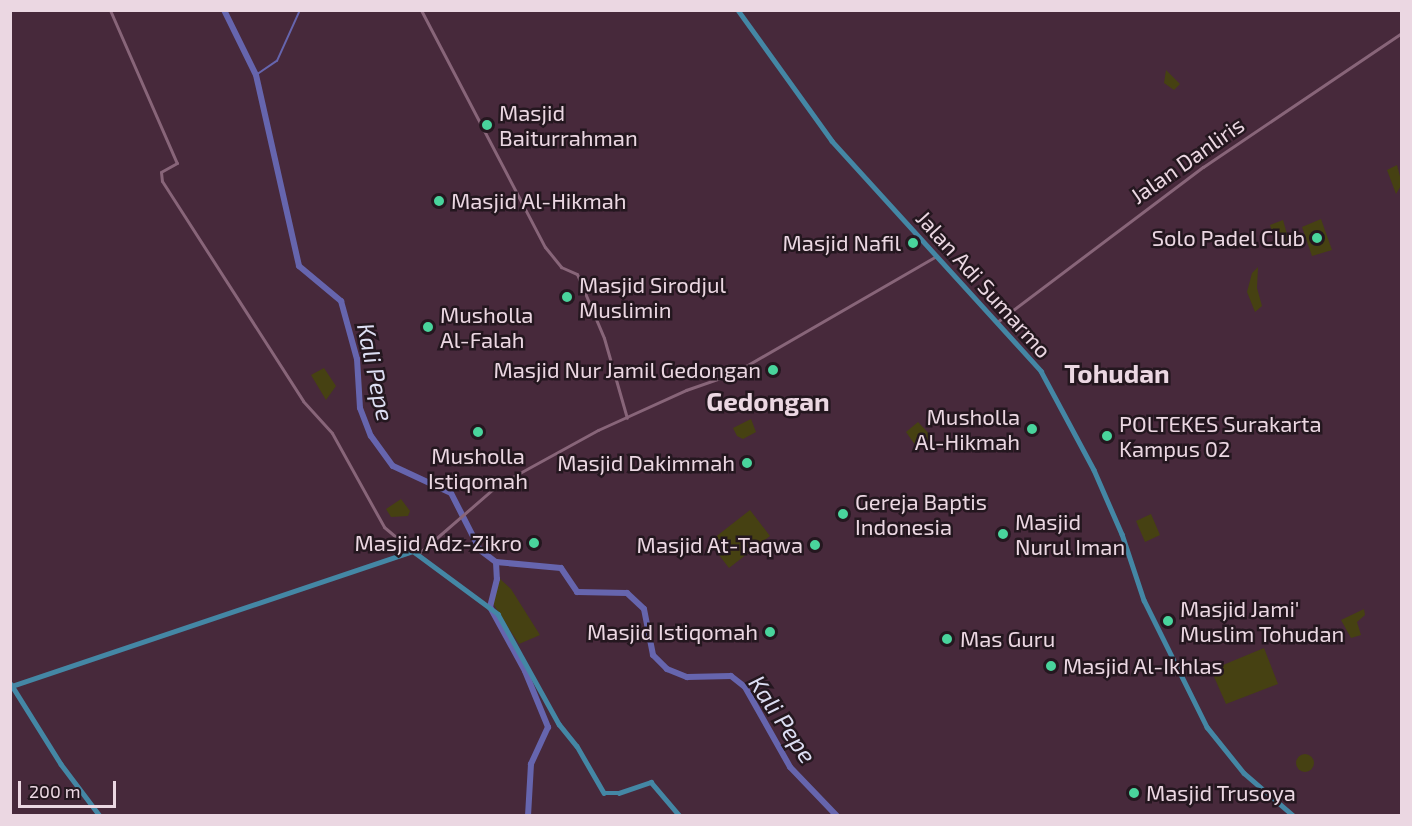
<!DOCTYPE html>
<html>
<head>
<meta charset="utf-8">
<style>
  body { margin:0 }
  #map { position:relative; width:1412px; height:826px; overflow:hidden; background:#47293b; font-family:"Exo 2",sans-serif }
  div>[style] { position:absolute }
  .green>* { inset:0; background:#464112 }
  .round { border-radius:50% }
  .stream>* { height:1.5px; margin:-0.75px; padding:0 0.75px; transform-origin:0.75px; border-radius:0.75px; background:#6665ae }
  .river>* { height:6px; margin:-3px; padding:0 3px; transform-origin:3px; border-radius:3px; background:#6665ae }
  .minor>* { height:3px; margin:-1.5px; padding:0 1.5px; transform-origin:1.5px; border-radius:1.5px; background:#886579 }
  .major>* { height:4.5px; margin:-2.25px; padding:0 2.25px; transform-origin:2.25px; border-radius:2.25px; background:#4487a5 }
  .dots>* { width:16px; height:16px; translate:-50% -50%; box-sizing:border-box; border:3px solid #24171f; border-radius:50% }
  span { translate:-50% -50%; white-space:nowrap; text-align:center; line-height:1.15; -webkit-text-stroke:5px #24171f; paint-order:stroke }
  .poi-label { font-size:22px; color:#ebd7e2 }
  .left { translate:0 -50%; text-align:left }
  .right { translate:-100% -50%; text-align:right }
  .street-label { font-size:22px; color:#ebd7e2 }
  .water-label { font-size:24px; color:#dcddf2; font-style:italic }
  .quarter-label { font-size:26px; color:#ebd7e2; font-weight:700 }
  .frame { position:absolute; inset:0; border:12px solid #ebd7e2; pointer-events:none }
  .scale { position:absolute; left:18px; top:781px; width:98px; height:27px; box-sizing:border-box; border:3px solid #ebd7e2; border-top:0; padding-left:8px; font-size:18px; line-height:21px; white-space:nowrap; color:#ebd7e2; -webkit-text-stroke:4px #24171f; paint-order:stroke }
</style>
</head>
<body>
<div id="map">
  <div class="green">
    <div style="clip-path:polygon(1166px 70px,1180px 84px,1174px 90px,1164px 83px)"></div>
    <div style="clip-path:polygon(1397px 165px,1402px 184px,1396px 194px,1387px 170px)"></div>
    <div style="clip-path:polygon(1321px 219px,1332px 250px,1312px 256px,1302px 227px)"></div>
    <div style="clip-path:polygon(1283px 220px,1289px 241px,1277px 245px,1270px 225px)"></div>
    <div style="clip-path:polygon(1258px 267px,1257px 288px,1262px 306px,1255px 312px,1247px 292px,1252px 273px)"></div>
    <div style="clip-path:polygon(324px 368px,336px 386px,326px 400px,311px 375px)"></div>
    <div style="clip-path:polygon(751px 419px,756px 432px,743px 439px,737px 436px,733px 428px)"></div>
    <div style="clip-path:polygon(918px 422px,933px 438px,918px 449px,906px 432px)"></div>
    <div style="clip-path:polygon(401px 499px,410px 511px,408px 516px,391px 517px,386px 509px)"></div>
    <div style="clip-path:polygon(750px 510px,770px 536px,729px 568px,709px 542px)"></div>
    <div style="clip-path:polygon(1151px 514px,1160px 535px,1145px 542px,1136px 521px)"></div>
    <div style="clip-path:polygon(499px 578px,511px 589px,540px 635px,519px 644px,492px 602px)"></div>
    <div style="clip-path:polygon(1364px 609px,1365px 615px,1357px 622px,1361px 635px,1351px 638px,1341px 620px)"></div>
    <div style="clip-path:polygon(1264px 648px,1278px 684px,1226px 704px,1211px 670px)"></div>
    <div class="round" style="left:1296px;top:754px;width:18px;height:18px"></div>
  </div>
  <div class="stream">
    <div style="left:256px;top:75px;width:25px;rotate:-34deg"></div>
    <div style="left:277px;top:61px;width:56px;rotate:-65.7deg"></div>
  </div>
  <div class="river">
    <div style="left:224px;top:10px;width:72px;rotate:63.8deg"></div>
    <div style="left:256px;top:75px;width:196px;rotate:77.3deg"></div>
    <div style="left:299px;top:266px;width:55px;rotate:39.8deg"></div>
    <div style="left:341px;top:301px;width:60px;rotate:74.6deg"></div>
    <div style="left:357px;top:359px;width:49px;rotate:86.5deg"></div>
    <div style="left:360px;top:408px;width:30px;rotate:69deg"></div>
    <div style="left:371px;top:436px;width:37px;rotate:54deg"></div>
    <div style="left:393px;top:466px;width:64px;rotate:25deg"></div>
    <div style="left:451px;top:493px;width:64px;rotate:63deg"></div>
    <div style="left:480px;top:550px;width:20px;rotate:37deg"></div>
    <div style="left:496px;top:562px;width:65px;rotate:5.3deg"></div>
    <div style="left:561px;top:568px;width:29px;rotate:56deg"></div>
    <div style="left:577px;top:592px;width:50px;rotate:1.1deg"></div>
    <div style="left:627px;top:593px;width:23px;rotate:43deg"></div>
    <div style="left:644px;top:609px;width:47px;rotate:78.9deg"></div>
    <div style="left:653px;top:655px;width:20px;rotate:45deg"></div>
    <div style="left:667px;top:669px;width:22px;rotate:22deg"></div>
    <div style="left:687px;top:677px;width:44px;rotate:-1.3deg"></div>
    <div style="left:731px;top:676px;width:18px;rotate:38deg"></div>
    <div style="left:745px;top:687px;width:92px;rotate:60.6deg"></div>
    <div style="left:790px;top:767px;width:68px;rotate:46.2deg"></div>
    <div style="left:496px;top:562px;width:17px;rotate:87deg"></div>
    <div style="left:497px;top:579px;width:29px;rotate:104deg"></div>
    <div style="left:490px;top:607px;width:73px;rotate:61.3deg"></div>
    <div style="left:525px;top:671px;width:61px;rotate:67.7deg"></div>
    <div style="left:548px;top:727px;width:41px;rotate:114.7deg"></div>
    <div style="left:531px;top:764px;width:52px;rotate:93.3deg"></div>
  </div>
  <div class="minor">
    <div style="left:110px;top:10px;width:167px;rotate:66.4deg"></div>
    <div style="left:177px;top:163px;width:18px;rotate:151deg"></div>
    <div style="left:161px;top:172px;width:9px;rotate:84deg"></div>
    <div style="left:162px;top:181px;width:261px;rotate:57.3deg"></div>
    <div style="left:303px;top:401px;width:43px;rotate:47.8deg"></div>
    <div style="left:332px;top:433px;width:107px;rotate:61deg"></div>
    <div style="left:384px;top:527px;width:38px;rotate:40deg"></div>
    <div style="left:421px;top:10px;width:267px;rotate:62.4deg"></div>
    <div style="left:545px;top:247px;width:26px;rotate:51deg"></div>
    <div style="left:561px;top:267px;width:17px;rotate:24deg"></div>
    <div style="left:577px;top:274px;width:69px;rotate:67.1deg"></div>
    <div style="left:604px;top:338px;width:83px;rotate:74deg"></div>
    <div style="left:997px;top:322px;width:258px;rotate:-37deg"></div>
    <div style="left:1203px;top:167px;width:240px;rotate:-34deg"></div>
    <div style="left:418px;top:554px;width:99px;rotate:-40.9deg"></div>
    <div style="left:493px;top:489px;width:27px;rotate:-31deg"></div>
    <div style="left:516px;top:475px;width:94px;rotate:-28.8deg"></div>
    <div style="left:598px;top:430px;width:97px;rotate:-24.4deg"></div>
    <div style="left:686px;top:390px;width:49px;rotate:-19.2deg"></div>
    <div style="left:732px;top:374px;width:236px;rotate:-30deg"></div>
  </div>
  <div class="major">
    <div style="left:738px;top:10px;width:161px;rotate:54.3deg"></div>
    <div style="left:832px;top:141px;width:311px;rotate:47.7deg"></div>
    <div style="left:1041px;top:371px;width:112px;rotate:61.8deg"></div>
    <div style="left:1094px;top:470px;width:70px;rotate:66.4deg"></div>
    <div style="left:1122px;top:534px;width:70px;rotate:71.6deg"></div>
    <div style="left:1144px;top:600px;width:142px;rotate:63.6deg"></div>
    <div style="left:1207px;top:727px;width:59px;rotate:51.2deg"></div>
    <div style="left:1244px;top:773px;width:66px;rotate:40.7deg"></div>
    <div style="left:11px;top:684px;width:94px;rotate:58deg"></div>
    <div style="left:61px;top:764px;width:65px;rotate:53.1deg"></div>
    <div style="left:12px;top:686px;width:423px;rotate:-18.6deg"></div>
    <div style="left:413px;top:551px;width:106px;rotate:36.5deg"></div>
    <div style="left:498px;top:614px;width:126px;rotate:61deg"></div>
    <div style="left:559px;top:724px;width:28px;rotate:51deg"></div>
    <div style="left:577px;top:746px;width:54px;rotate:60.1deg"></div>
    <div style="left:604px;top:793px;width:15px"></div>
    <div style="left:619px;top:793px;width:34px;rotate:-19deg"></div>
    <div style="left:651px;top:782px;width:45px;rotate:49.5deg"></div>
  </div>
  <div class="dots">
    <div style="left:487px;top:125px;background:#49d49c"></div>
    <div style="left:439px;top:201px;background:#49d49c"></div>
    <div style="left:1317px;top:238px;background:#49d49c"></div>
    <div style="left:913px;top:243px;background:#49d49c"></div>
    <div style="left:567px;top:297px;background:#49d49c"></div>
    <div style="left:428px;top:327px;background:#49d49c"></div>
    <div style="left:773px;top:370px;background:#49d49c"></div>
    <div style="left:1032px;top:429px;background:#49d49c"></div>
    <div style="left:478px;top:432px;background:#49d49c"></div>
    <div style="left:1107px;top:436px;background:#49d49c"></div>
    <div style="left:747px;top:463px;background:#49d49c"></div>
    <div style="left:843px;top:514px;background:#49d49c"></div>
    <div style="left:1003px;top:534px;background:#49d49c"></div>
    <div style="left:534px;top:543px;background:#49d49c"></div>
    <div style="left:815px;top:545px;background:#49d49c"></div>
    <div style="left:1168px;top:621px;background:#49d49c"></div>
    <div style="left:770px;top:632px;background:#49d49c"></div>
    <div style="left:947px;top:639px;background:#49d49c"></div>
    <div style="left:1051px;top:666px;background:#49d49c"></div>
    <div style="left:1134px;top:793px;background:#49d49c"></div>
  </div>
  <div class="poi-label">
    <span class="left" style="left:499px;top:125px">Masjid<br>Baiturrahman</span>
    <span class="left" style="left:451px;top:201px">Masjid Al-Hikmah</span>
    <span class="right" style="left:1305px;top:238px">Solo Padel Club</span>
    <span class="right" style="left:901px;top:243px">Masjid Nafil</span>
    <span class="left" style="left:579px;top:297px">Masjid Sirodjul<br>Muslimin</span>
    <span class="left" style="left:440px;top:327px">Musholla<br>Al-Falah</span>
    <span class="right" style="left:761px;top:370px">Masjid Nur Jamil Gedongan</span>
    <span class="right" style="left:1020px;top:429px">Musholla<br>Al-Hikmah</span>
    <span class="left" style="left:1119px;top:436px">POLTEKES Surakarta<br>Kampus 02</span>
    <span style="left:478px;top:468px">Musholla<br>Istiqomah</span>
    <span class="right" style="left:735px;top:463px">Masjid Dakimmah</span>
    <span class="left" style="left:855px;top:514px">Gereja Baptis<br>Indonesia</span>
    <span class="left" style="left:1015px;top:534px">Masjid<br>Nurul Iman</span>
    <span class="right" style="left:522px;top:543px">Masjid Adz-Zikro</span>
    <span class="right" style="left:803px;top:545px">Masjid At-Taqwa</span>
    <span class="left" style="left:1180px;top:621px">Masjid Jami'<br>Muslim Tohudan</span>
    <span class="right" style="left:758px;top:632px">Masjid Istiqomah</span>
    <span class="left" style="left:960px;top:639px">Mas Guru</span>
    <span class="left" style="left:1063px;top:666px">Masjid Al-Ikhlas</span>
    <span class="left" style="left:1146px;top:793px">Masjid Trusoya</span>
  </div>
  <div class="street-label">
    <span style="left:1187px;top:160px;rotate:-35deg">Jalan Danliris</span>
    <span style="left:984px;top:284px;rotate:48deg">Jalan Adi Sumarmo</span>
  </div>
  <div class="water-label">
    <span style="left:376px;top:372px;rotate:78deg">Kali Pepe</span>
    <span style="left:783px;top:719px;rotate:56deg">Kali Pepe</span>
  </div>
  <div class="quarter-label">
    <span style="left:1117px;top:373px">Tohudan</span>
    <span style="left:768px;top:401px">Gedongan</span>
  </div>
  <div class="frame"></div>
  <div class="scale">200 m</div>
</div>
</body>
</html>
